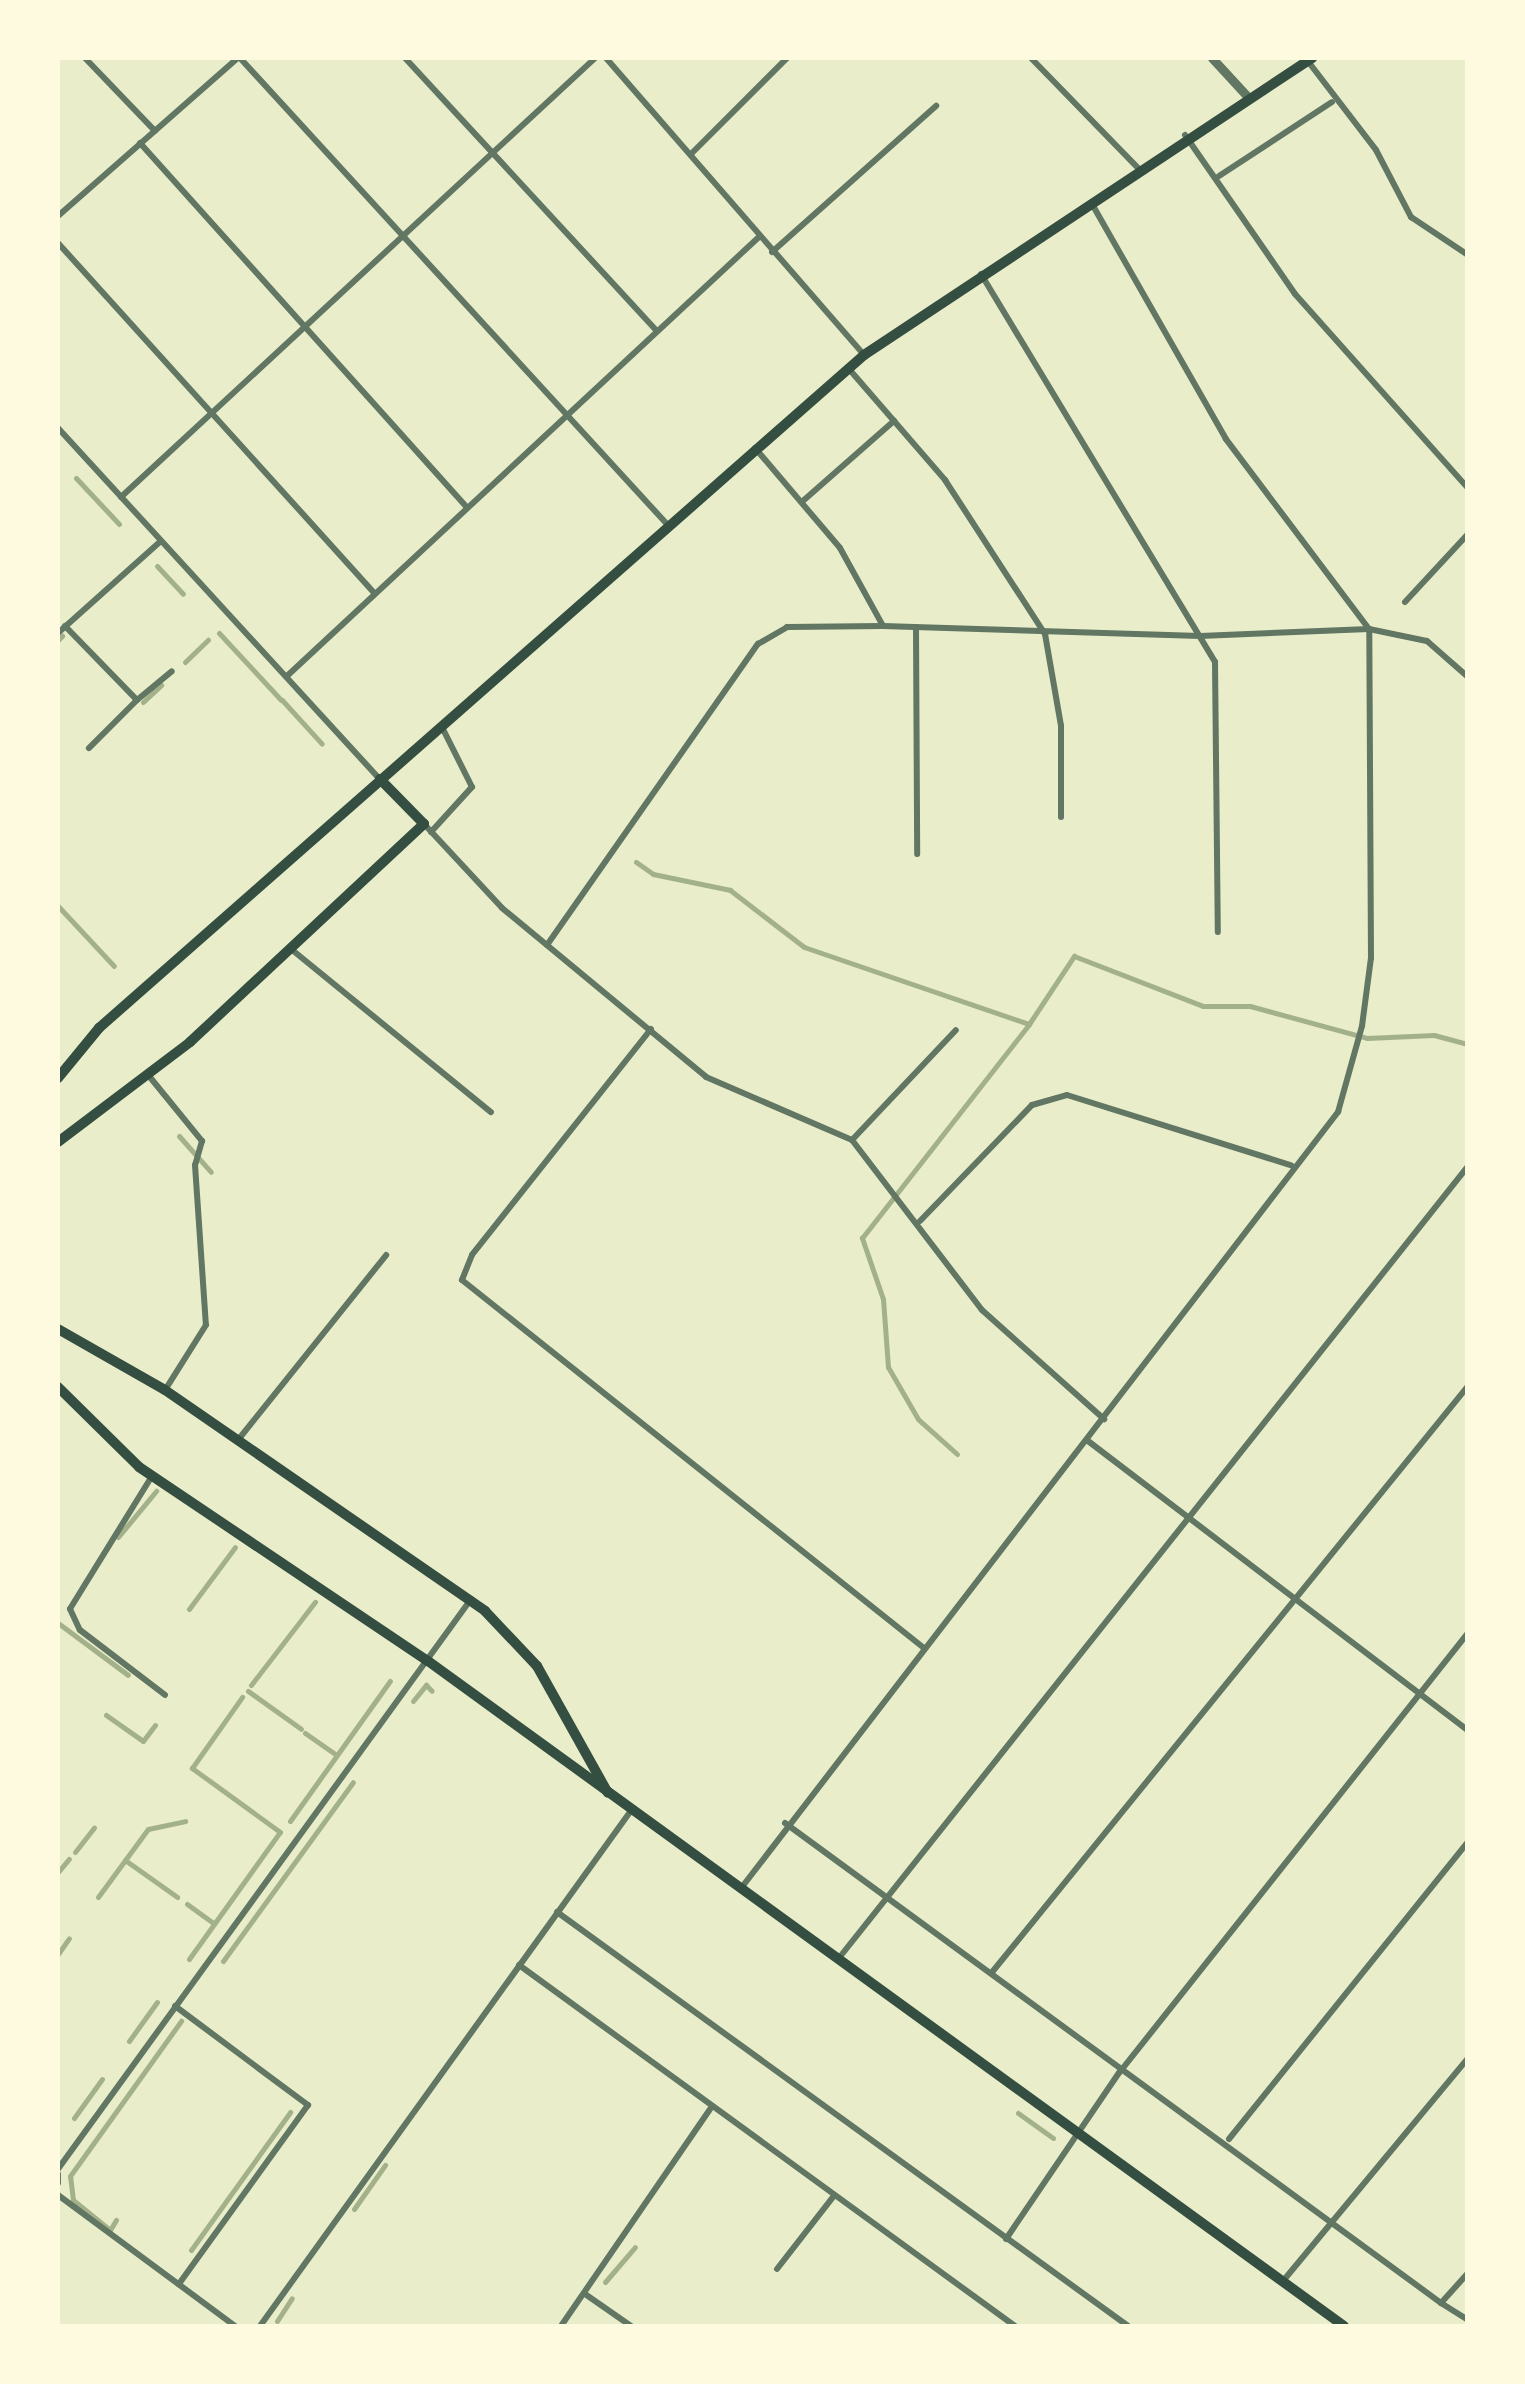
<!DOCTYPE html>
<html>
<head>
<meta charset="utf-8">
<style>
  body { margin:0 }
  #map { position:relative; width:1525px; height:2384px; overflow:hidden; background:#e9edc9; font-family:Montserrat,sans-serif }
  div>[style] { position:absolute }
  .stream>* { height:5px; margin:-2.5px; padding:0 2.5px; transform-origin:2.5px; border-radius:2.5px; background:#a3b18a }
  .minor>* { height:6px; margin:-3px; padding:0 3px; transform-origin:3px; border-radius:3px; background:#617663 }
  .tertiary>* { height:9px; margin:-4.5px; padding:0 4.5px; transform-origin:4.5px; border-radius:4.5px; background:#617663 }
  .secondary>* { height:10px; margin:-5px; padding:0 5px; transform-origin:5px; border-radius:5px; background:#344e41 }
  .primary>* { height:10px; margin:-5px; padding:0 5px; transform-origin:5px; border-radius:5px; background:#344e41 }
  span { translate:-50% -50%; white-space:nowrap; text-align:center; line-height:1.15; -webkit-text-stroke:10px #fefae0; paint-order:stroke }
  .frame { position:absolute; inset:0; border:60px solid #fefae0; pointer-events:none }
</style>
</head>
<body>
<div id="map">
  <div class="stream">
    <div style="left:76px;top:478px;width:63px;rotate:46.9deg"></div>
    <div style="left:157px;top:566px;width:38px;rotate:47deg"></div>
    <div style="left:219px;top:633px;width:91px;rotate:47.2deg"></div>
    <div style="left:58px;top:640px;width:6px;rotate:-45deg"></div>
    <div style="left:185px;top:662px;width:32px;rotate:-44deg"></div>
    <div style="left:282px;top:700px;width:59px;rotate:47.7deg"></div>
    <div style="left:143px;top:702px;width:25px;rotate:-43deg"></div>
    <div style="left:636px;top:862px;width:21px;rotate:35deg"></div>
    <div style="left:653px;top:874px;width:79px;rotate:11.7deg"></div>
    <div style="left:730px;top:890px;width:93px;rotate:37.6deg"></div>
    <div style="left:804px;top:947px;width:238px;rotate:18.9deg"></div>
    <div style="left:1029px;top:1024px;width:82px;rotate:-56.5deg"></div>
    <div style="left:1074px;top:956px;width:138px;rotate:21.2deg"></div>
    <div style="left:1203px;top:1006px;width:47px"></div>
    <div style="left:1250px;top:1006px;width:121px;rotate:15.3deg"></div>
    <div style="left:1367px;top:1038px;width:67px;rotate:-2.6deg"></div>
    <div style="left:1434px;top:1035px;width:35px;rotate:15deg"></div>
    <div style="left:58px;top:906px;width:82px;rotate:47deg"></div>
    <div style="left:179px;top:1136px;width:48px;rotate:48.4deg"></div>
    <div style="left:957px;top:1454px;width:52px;rotate:-138.1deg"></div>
    <div style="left:918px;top:1419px;width:60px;rotate:-120deg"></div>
    <div style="left:888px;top:1367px;width:68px;rotate:-94.2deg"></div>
    <div style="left:883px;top:1299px;width:65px;rotate:-109deg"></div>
    <div style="left:862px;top:1238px;width:271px;rotate:-52deg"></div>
    <div style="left:118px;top:1537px;width:60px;rotate:-50.4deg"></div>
    <div style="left:189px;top:1609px;width:77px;rotate:-53.4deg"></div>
    <div style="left:58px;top:1623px;width:87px;rotate:36.6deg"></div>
    <div style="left:251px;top:1685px;width:105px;rotate:-52.4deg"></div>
    <div style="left:248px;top:1691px;width:65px;rotate:35.6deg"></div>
    <div style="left:413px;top:1701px;width:21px;rotate:-51deg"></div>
    <div style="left:426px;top:1685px;width:8px;rotate:45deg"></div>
    <div style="left:106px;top:1715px;width:45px;rotate:35.1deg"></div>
    <div style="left:143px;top:1741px;width:20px;rotate:-53deg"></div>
    <div style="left:305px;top:1733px;width:38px;rotate:35deg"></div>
    <div style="left:290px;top:1821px;width:172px;rotate:-54.5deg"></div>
    <div style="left:75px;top:1852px;width:31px;rotate:-52deg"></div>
    <div style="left:125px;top:1860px;width:64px;rotate:35.4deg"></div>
    <div style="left:58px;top:1872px;width:17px;rotate:-50deg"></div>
    <div style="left:98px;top:1897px;width:84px;rotate:-53.7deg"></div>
    <div style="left:148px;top:1829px;width:38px;rotate:-12deg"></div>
    <div style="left:187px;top:1904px;width:32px;rotate:36deg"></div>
    <div style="left:58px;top:1954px;width:19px;rotate:-55deg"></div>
    <div style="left:189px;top:1959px;width:156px;rotate:-54.4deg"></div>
    <div style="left:280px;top:1832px;width:109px;rotate:-144deg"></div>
    <div style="left:192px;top:1768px;width:87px;rotate:-54.8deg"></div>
    <div style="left:223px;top:1961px;width:221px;rotate:-54deg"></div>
    <div style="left:129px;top:2041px;width:48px;rotate:-54.3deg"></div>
    <div style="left:1018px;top:2113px;width:43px;rotate:35.5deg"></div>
    <div style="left:74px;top:2118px;width:48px;rotate:-54.3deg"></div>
    <div style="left:354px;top:2209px;width:54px;rotate:-54.8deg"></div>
    <div style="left:116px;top:2220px;width:12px;rotate:121deg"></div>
    <div style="left:110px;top:2230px;width:48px;rotate:-141deg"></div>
    <div style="left:73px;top:2200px;width:24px;rotate:-97deg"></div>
    <div style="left:70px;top:2176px;width:191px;rotate:-54.4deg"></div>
    <div style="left:191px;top:2250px;width:170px;rotate:-54.3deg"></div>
    <div style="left:605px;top:2282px;width:46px;rotate:-49.4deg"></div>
    <div style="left:277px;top:2321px;width:27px;rotate:-57deg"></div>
  </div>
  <div class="minor">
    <div style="left:85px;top:58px;width:101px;rotate:46.2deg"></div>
    <div style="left:240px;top:58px;width:631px;rotate:47.51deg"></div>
    <div style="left:405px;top:58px;width:370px;rotate:47.3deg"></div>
    <div style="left:606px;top:58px;width:393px;rotate:49deg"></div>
    <div style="left:1031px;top:58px;width:153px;rotate:45.8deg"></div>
    <div style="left:1307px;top:60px;width:113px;rotate:52.5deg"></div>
    <div style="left:1376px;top:150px;width:76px;rotate:62.4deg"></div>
    <div style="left:1411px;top:217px;width:69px;rotate:33.7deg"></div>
    <div style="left:1185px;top:135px;width:193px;rotate:55.3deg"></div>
    <div style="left:1295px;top:294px;width:260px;rotate:48.3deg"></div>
    <div style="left:140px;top:143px;width:489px;rotate:48.1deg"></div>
    <div style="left:691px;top:154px;width:136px;rotate:-45deg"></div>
    <div style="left:1219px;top:176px;width:135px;rotate:-33.2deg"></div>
    <div style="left:58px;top:216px;width:240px;rotate:-41.3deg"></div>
    <div style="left:58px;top:243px;width:470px;rotate:47.9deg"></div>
    <div style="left:772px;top:252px;width:220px;rotate:-41.7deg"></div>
    <div style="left:981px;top:274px;width:453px;rotate:58.9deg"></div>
    <div style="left:1215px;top:662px;width:270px;rotate:89.4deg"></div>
    <div style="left:849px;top:369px;width:147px;rotate:49.1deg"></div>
    <div style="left:945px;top:480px;width:184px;rotate:57deg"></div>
    <div style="left:1045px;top:634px;width:93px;rotate:80.1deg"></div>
    <div style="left:1061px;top:726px;width:91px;rotate:90deg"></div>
    <div style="left:58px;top:428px;width:476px;rotate:47.5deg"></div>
    <div style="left:755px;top:448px;width:131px;rotate:49.6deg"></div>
    <div style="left:840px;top:548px;width:89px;rotate:61.1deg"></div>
    <div style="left:883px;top:626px;width:317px;rotate:1.8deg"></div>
    <div style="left:1200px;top:636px;width:169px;rotate:-2.4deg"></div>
    <div style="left:1369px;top:629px;width:59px;rotate:11.7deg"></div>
    <div style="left:1427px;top:641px;width:55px;rotate:41.3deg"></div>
    <div style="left:121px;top:497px;width:646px;rotate:-42.8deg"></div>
    <div style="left:804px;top:500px;width:120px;rotate:-41.3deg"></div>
    <div style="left:1405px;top:602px;width:93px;rotate:-47.2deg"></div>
    <div style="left:65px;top:626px;width:103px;rotate:45.8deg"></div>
    <div style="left:137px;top:700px;width:68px;rotate:135deg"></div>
    <div style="left:916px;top:627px;width:227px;rotate:89.7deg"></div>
    <div style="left:58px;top:633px;width:138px;rotate:-41.8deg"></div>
    <div style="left:287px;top:676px;width:646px;rotate:-42.93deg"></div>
    <div style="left:137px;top:700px;width:45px;rotate:-39.6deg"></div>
    <div style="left:425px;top:825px;width:113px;rotate:47.1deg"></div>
    <div style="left:502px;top:908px;width:265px;rotate:39.6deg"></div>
    <div style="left:706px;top:1077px;width:159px;rotate:23.3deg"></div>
    <div style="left:852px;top:1140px;width:214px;rotate:52.6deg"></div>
    <div style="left:982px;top:1310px;width:164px;rotate:41.8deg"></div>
    <div style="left:431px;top:832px;width:61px;rotate:-47.7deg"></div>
    <div style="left:472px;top:787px;width:69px;rotate:-116.6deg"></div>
    <div style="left:547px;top:945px;width:368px;rotate:-55deg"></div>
    <div style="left:758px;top:644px;width:34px;rotate:-30deg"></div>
    <div style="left:787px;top:627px;width:96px;rotate:-0.6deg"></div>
    <div style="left:291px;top:949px;width:258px;rotate:39.2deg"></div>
    <div style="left:651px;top:1029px;width:288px;rotate:128.4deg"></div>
    <div style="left:472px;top:1255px;width:27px;rotate:112deg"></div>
    <div style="left:462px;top:1280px;width:591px;rotate:38.54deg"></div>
    <div style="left:149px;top:1076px;width:84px;rotate:50.8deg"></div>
    <div style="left:202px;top:1141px;width:25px;rotate:106deg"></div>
    <div style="left:195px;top:1165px;width:160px;rotate:86.1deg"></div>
    <div style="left:206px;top:1325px;width:77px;rotate:122.2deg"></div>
    <div style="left:852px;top:1140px;width:151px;rotate:-46.6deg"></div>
    <div style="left:920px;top:1221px;width:161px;rotate:-46deg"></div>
    <div style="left:1032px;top:1105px;width:36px;rotate:-16deg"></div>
    <div style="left:1067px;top:1095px;width:235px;rotate:17.4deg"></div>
    <div style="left:238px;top:1440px;width:237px;rotate:-51.3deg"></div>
    <div style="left:1088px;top:1441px;width:478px;rotate:37.3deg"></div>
    <div style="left:152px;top:1476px;width:156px;rotate:121.7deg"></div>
    <div style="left:70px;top:1609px;width:23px;rotate:65deg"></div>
    <div style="left:80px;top:1630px;width:107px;rotate:37.4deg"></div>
    <div style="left:785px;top:1823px;width:813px;rotate:36.19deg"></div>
    <div style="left:1441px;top:2303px;width:40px;rotate:-48deg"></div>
    <div style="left:742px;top:1887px;width:978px;rotate:-52.44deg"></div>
    <div style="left:1338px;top:1112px;width:89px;rotate:-74.4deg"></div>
    <div style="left:1362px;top:1026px;width:69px;rotate:-82.5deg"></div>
    <div style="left:1371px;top:958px;width:329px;rotate:-90.3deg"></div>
    <div style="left:1369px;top:629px;width:238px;rotate:-127deg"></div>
    <div style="left:1226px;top:439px;width:271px;rotate:-119.7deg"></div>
    <div style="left:557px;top:1912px;width:705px;rotate:35.94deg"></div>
    <div style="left:839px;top:1958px;width:1011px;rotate:-51.54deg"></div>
    <div style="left:519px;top:1965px;width:613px;rotate:36.05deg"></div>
    <div style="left:993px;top:1971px;width:754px;rotate:-50.92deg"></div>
    <div style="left:175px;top:2006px;width:166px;rotate:36.7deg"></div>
    <div style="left:308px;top:2105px;width:221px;rotate:125.8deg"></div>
    <div style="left:1229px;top:2139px;width:381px;rotate:-51.2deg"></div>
    <div style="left:58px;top:2169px;width:704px;rotate:-54.07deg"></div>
    <div style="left:58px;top:2174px;width:9px;rotate:90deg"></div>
    <div style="left:58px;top:2195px;width:220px;rotate:36.5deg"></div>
    <div style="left:1006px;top:2239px;width:201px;rotate:-55.8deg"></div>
    <div style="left:1119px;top:2073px;width:562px;rotate:-51.58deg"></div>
    <div style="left:777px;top:2269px;width:91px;rotate:-52.1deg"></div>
    <div style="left:1283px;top:2281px;width:290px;rotate:-50.3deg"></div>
    <div style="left:585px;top:2294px;width:56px;rotate:34.8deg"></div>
    <div style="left:1441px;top:2303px;width:32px;rotate:32deg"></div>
    <div style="left:260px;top:2326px;width:633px;rotate:-54.25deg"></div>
    <div style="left:561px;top:2326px;width:263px;rotate:-55.5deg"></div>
  </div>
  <div class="tertiary">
    <div style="left:1212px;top:58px;width:50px;rotate:47.4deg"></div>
  </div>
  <div class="secondary">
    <div style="left:58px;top:1329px;width:123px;rotate:29.7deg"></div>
    <div style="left:165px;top:1390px;width:389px;rotate:34.6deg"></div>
    <div style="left:485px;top:1611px;width:76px;rotate:46.6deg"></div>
    <div style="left:537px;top:1666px;width:145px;rotate:60.8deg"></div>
    <div style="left:58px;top:1387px;width:114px;rotate:44.6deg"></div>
    <div style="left:139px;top:1467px;width:348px;rotate:33.9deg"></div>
    <div style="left:428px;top:1661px;width:1132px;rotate:35.98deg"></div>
  </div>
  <div class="primary">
    <div style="left:58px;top:1078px;width:65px;rotate:-50.6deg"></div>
    <div style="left:99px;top:1028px;width:1019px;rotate:-41.34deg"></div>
    <div style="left:864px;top:355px;width:538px;rotate:-33.54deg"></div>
    <div style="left:58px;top:1142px;width:166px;rotate:-37.1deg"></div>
    <div style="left:190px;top:1042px;width:320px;rotate:-43deg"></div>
    <div style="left:424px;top:824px;width:63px;rotate:-134.4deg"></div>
  </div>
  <div class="frame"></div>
</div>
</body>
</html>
